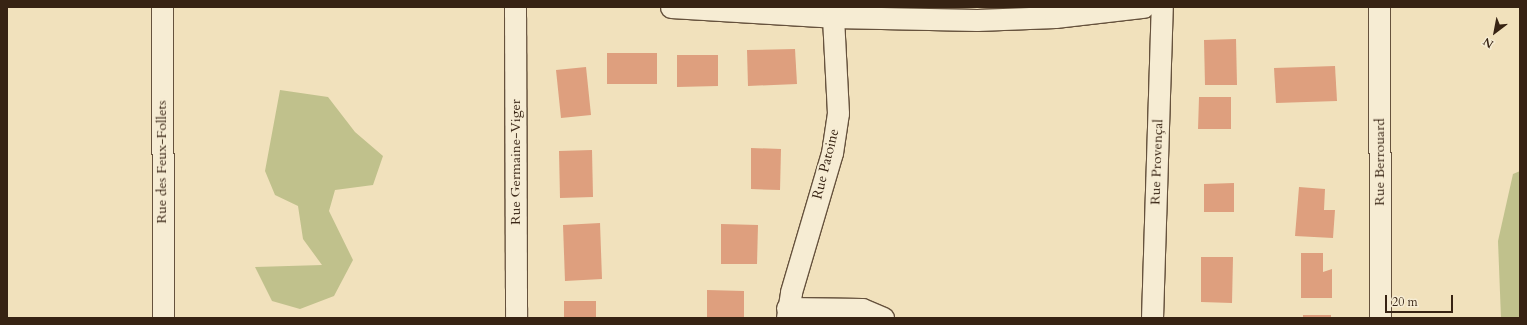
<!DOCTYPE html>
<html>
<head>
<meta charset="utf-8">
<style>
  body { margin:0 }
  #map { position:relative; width:1527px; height:325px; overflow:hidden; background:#f1e1bc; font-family:Cardo,serif }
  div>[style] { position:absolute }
  .green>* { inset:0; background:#c0c18c }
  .building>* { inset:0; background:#de9f7e }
  .roads { filter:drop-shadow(1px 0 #66523d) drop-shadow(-1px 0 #66523d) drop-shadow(0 1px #66523d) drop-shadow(0 -1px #66523d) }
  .minor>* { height:21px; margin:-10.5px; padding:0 10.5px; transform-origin:10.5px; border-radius:10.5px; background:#f6ecd3 }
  span { translate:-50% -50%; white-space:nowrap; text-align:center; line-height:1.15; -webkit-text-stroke:4px #f6ecd3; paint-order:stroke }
  .street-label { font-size:14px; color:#372313 }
  .frame { position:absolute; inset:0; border:8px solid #372313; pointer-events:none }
  .north { position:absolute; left:1475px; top:12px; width:40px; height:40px; -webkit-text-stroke:3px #f6ecd3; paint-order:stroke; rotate:212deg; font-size:11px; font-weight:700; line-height:16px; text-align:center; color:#372313 }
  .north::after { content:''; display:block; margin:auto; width:14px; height:18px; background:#372313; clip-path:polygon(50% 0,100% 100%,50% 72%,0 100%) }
  .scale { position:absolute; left:1385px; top:295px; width:68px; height:18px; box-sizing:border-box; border:2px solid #372313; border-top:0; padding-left:5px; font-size:12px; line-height:14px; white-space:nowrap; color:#372313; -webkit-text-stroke:3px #f6ecd3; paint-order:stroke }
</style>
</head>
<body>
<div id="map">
  <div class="green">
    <div style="clip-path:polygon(280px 90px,328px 97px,355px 132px,383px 156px,373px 185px,335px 190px,329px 211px,353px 260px,334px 296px,300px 309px,272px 301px,255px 267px,322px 265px,303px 239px,298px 206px,275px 195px,265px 171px)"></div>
    <div style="clip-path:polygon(1520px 171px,1520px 318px,1501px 318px,1498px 241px,1513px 174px)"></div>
  </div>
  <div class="building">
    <div style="clip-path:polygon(1236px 39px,1237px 85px,1205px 85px,1204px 40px)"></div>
    <div style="clip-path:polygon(795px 49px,797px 84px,748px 86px,747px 50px)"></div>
    <div style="clip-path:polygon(607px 53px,657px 53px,657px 84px,607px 84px)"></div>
    <div style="clip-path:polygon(677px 55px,718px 55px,718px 86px,677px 87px)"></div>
    <div style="clip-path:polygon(1335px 66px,1337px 101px,1276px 103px,1274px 68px)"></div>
    <div style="clip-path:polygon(586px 67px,591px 115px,561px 118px,556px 70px)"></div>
    <div style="clip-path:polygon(1199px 97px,1231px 97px,1231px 129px,1198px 129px)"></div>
    <div style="clip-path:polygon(751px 148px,781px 149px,780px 190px,751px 189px)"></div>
    <div style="clip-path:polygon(592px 150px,593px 197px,560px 198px,559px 151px)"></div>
    <div style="clip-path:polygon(1234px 183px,1234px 212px,1204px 212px,1204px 184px)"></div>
    <div style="clip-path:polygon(1299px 187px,1325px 189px,1324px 210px,1335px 210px,1333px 238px,1295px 236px)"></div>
    <div style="clip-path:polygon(600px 223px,602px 279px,565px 281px,563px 225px)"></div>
    <div style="clip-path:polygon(721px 224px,758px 225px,757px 264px,721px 264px)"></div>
    <div style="clip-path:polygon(1301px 253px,1323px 253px,1323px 272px,1332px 269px,1332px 298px,1301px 298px)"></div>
    <div style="clip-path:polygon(1201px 257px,1233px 257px,1232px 303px,1201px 302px)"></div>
    <div style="clip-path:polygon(707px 290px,744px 291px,744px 318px,707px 318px)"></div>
    <div style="clip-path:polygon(564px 301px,596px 301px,596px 318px,564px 318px)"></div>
    <div style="clip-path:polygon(1303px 315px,1331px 315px,1331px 318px,1303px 318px)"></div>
  </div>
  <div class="roads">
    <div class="minor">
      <div style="left:162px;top:7px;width:311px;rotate:89.8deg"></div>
      <div style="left:515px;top:7px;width:311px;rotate:89.8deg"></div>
      <div style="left:671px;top:7px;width:162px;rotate:3.5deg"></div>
      <div style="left:833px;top:17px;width:144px;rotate:1.2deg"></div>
      <div style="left:977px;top:20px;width:78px;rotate:-2.2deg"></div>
      <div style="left:1055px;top:17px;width:89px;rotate:-6.5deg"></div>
      <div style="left:1379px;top:7px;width:311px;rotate:89.8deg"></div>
      <div style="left:787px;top:308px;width:75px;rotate:0.8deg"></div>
      <div style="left:862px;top:309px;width:23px;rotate:23deg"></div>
      <div style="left:787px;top:318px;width:26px;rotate:-81deg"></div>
      <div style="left:791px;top:292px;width:145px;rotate:-73.6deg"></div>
      <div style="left:832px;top:153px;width:40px;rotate:-81.5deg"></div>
      <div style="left:838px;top:113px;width:96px;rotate:-93deg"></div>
      <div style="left:1152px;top:318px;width:311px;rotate:-88.2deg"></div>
    </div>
  </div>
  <div class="street-label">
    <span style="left:162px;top:162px;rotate:-90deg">Rue des Feux-Follets</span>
    <span style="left:516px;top:162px;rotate:-90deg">Rue Germaine-Viger</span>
    <span style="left:1157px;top:162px;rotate:-88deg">Rue Provençal</span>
    <span style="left:1380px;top:162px;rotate:-90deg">Rue Berrouard</span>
    <span style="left:826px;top:164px;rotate:-76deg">Rue Patoine</span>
  </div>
  <div class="frame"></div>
  <div class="north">N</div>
  <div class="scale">20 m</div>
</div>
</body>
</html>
